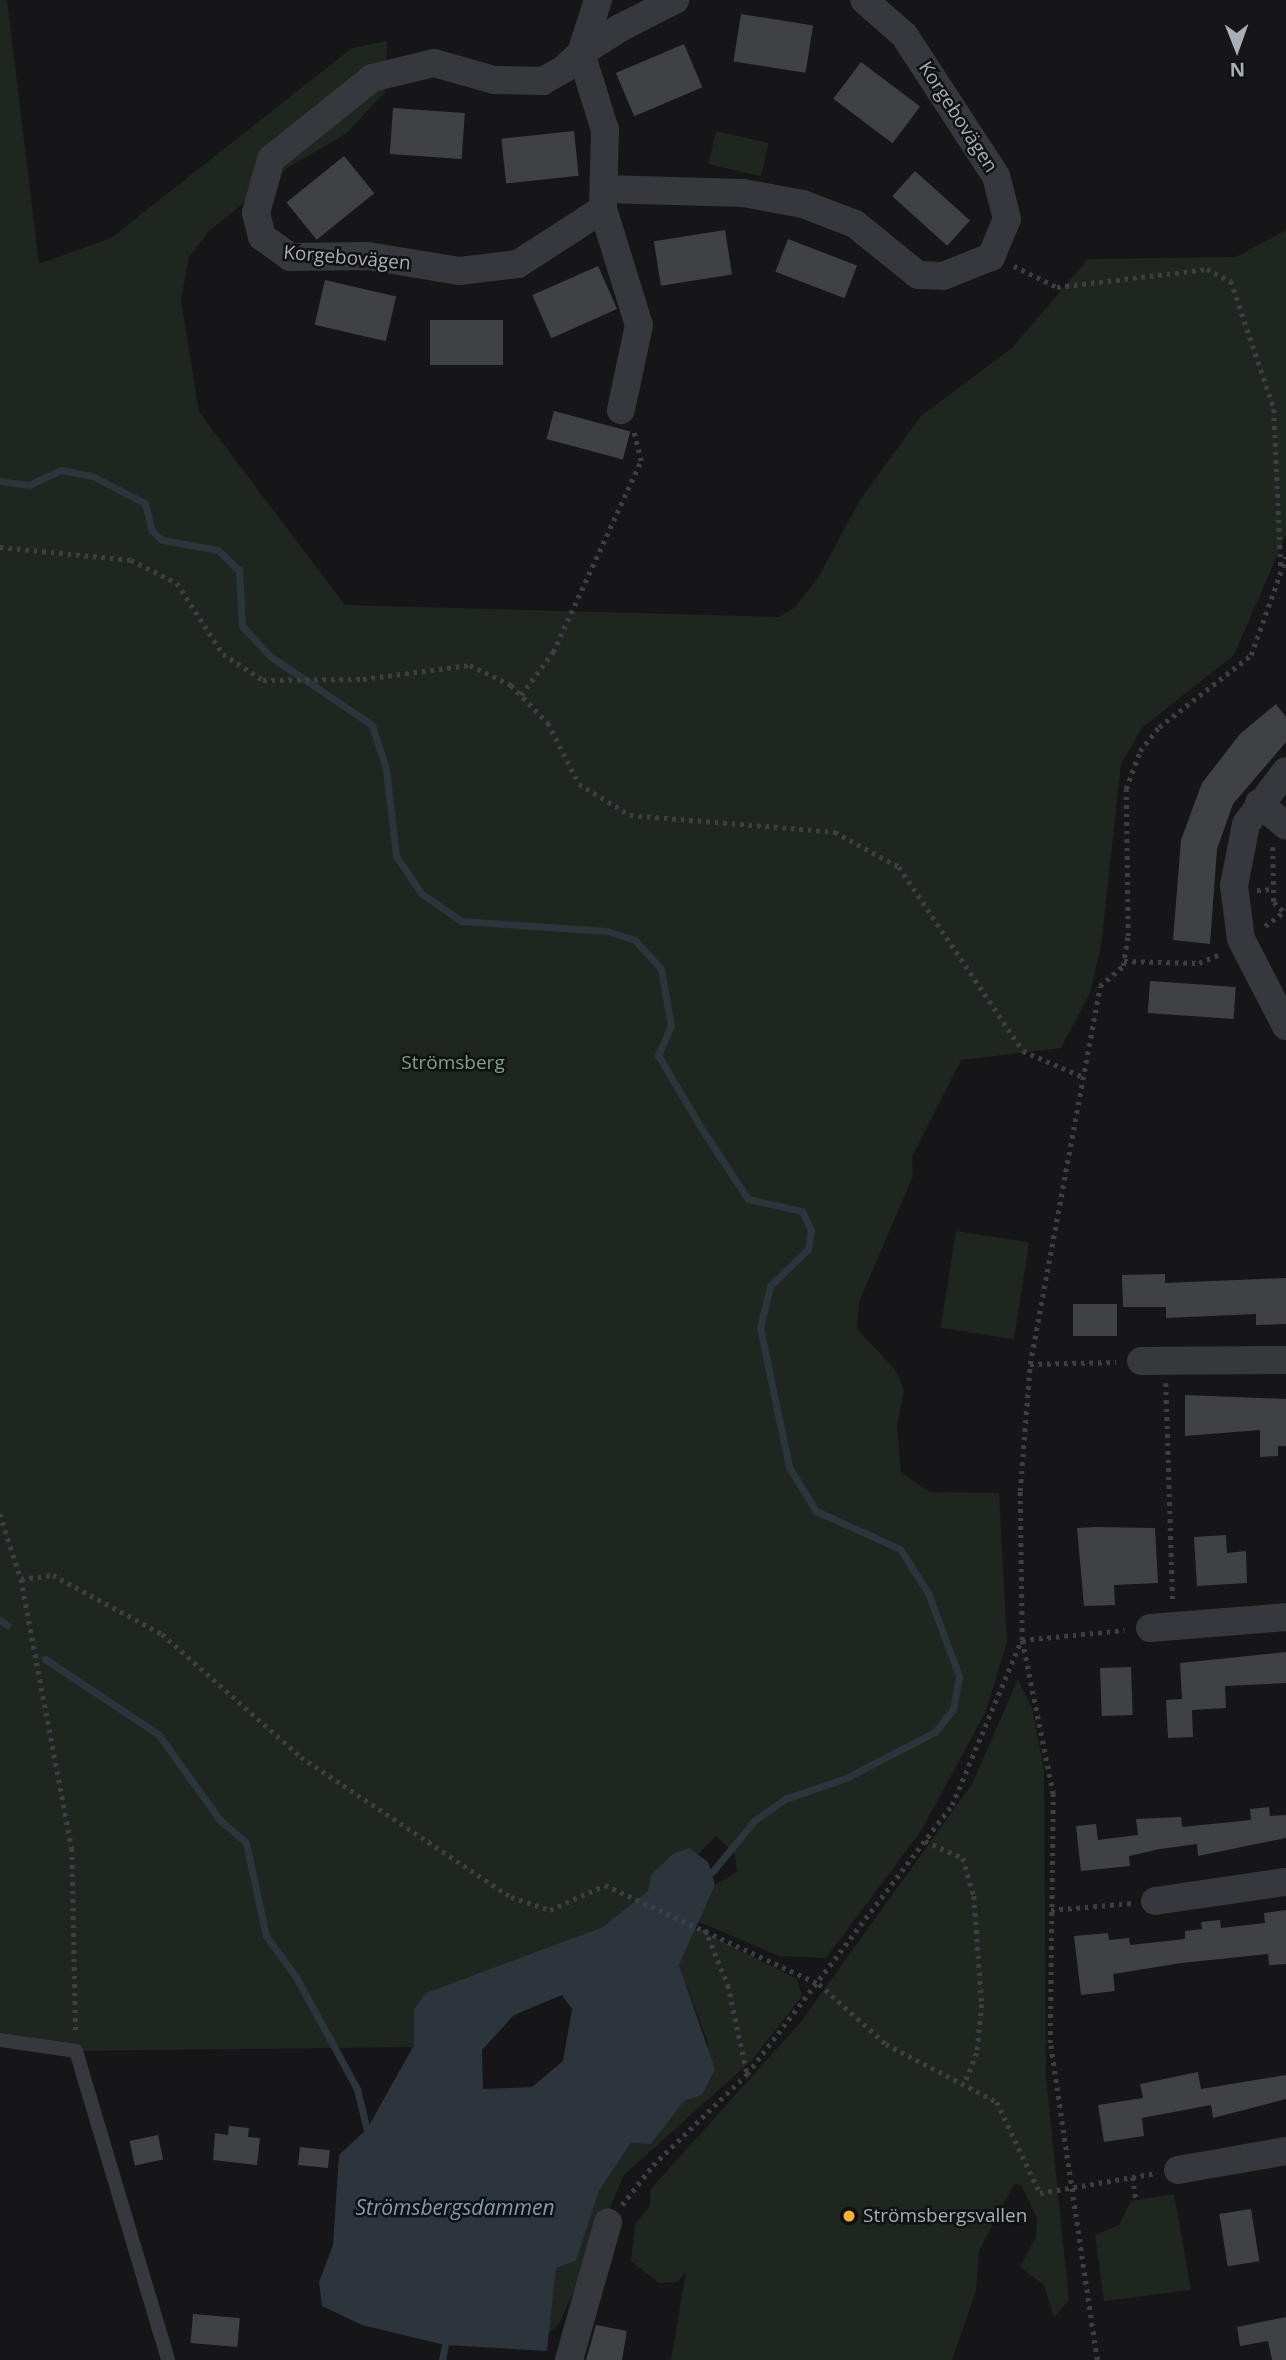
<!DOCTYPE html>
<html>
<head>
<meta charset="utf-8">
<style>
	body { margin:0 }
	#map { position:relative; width:1286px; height:2360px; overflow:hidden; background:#161618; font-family:"Open Sans",sans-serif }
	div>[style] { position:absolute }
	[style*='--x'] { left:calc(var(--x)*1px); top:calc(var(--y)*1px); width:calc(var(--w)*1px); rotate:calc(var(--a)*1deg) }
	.green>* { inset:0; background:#1e261f; transform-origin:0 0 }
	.water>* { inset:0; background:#2c353c }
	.stream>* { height:7px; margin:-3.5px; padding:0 3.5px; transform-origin:3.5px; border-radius:3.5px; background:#2c353c }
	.building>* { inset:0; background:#404145; transform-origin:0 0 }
	.path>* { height:4.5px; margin-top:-2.25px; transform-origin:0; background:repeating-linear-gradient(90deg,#3d3f44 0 3.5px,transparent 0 8.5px) }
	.lane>* { height:14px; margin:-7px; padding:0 7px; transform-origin:7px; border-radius:7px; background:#37383d }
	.street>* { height:28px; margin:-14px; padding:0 14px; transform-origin:14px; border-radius:14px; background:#37383d }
	.dots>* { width:19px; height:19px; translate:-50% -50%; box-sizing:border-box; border:4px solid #111113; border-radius:50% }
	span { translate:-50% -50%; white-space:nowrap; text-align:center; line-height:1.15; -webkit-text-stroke:5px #111113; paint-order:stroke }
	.street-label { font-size:19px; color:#a8adb8 }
	.park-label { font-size:19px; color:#7fa381 }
	.poi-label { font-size:19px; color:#a8adb8 }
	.left { translate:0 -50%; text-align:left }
	.water-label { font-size:21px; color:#7f9bb3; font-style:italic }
	.north { position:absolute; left:1202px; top:14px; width:70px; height:70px; -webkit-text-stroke:5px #111113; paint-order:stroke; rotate:179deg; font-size:19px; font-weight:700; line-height:28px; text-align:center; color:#a8adb8 }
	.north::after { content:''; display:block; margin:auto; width:24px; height:32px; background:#a8adb8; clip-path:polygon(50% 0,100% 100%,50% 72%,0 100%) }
</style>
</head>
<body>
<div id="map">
	<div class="green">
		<div style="clip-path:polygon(0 0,7px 0,39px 264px,111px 238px,352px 48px,387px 41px,385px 92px,347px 133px,287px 168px,209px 231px,189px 257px,181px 300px,199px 412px,345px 605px,778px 617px,794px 608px,818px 578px,860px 500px,921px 416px,1012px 348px,1088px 259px,1236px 257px,1286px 230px,1286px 535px,1234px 655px,1142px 728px,1121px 764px,1101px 946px,1090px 993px,1061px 1048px,961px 1060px,912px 1157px,913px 1176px,859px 1302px,857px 1329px,894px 1368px,904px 1390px,897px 1426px,901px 1473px,930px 1492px,999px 1493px,1007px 1642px,986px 1711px,921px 1831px,826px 1958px,779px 1956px,697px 1921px,715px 1885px,737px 1872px,735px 1854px,716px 1836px,614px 1939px,412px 2047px,76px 2051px,0 2037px)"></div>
		<div style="left:716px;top:131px;width:54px;height:34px;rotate:13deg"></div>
		<div style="left:956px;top:1231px;width:74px;height:98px;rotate:9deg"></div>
		<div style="clip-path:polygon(1018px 1679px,1032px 1708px,1044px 1770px,1046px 2077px,1069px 2300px,1054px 2317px,1044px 2285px,1020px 2267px,1036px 2237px,1037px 2218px,1021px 2185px,1014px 2184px,979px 2251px,976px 2291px,952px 2360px,671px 2360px,686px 2272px,677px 2282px,659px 2283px,631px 2261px,635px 2224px,650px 2206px,650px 2190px,800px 2023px,972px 1784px)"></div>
		<div style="clip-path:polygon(694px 1927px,797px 1979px,802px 1996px,752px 2060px,624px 2175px,560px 2322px,549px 2333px,556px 2268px,576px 2261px,599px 2191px,631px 2143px,651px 2144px,684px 2101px,702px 2095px,708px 2043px,679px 1965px)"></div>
		<div style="clip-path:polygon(1174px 2194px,1191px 2290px,1104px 2301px,1095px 2235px,1119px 2225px,1131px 2201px)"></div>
	</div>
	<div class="water">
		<div style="clip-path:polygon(evenodd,689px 1848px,708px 1862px,715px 1885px,679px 1965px,715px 2069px,702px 2095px,684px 2101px,651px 2144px,631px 2143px,599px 2191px,576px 2261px,556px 2268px,547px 2351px,445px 2345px,362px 2325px,322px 2306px,319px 2282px,333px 2245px,339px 2155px,367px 2129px,414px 2045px,414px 2009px,426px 1993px,603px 1927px,648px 1891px,651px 1875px,674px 1853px,689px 1848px,562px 1995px,572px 2009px,563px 2061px,532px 2087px,483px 2089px,482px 2050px,514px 2015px,562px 1995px)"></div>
	</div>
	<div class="stream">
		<div style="--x:0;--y:481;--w:29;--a:8"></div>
		<div style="--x:29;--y:485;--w:35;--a:-25"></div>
		<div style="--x:61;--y:470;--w:32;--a:11"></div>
		<div style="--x:92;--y:476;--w:59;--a:27"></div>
		<div style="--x:145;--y:503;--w:29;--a:76"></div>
		<div style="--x:152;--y:531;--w:13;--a:42"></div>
		<div style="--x:162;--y:540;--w:57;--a:10.1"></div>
		<div style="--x:218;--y:550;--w:29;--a:44"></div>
		<div style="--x:239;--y:570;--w:56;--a:86.9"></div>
		<div style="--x:242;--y:626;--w:41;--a:47"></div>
		<div style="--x:270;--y:656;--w:123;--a:34.1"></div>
		<div style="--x:372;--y:725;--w:46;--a:72.3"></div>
		<div style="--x:386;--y:769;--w:88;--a:83.4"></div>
		<div style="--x:396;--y:856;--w:45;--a:56"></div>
		<div style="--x:421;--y:893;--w:49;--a:35"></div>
		<div style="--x:461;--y:921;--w:146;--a:3.9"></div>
		<div style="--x:607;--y:931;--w:29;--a:18"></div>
		<div style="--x:635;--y:940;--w:39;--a:48"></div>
		<div style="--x:661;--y:969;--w:58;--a:80"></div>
		<div style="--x:671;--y:1026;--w:32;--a:114"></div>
		<div style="--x:658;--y:1055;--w:88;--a:59.4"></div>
		<div style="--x:703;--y:1131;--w:82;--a:56.5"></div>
		<div style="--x:748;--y:1199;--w:55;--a:12.5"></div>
		<div style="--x:802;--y:1211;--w:21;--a:65"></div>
		<div style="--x:811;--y:1230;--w:19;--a:99"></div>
		<div style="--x:808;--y:1249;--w:53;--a:135.8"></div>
		<div style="--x:770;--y:1286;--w:43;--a:103.4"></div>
		<div style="--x:760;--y:1328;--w:142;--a:78.2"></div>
		<div style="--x:789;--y:1467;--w:52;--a:58.5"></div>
		<div style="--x:816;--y:1511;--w:92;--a:24.3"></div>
		<div style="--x:900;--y:1549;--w:52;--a:57.5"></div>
		<div style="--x:928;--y:1593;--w:89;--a:69.5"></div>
		<div style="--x:959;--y:1676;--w:34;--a:100"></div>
		<div style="--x:953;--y:1709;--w:29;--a:128"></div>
		<div style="--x:935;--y:1732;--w:100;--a:152.7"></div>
		<div style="--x:846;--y:1778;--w:65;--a:161"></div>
		<div style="--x:785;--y:1799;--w:38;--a:145"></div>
		<div style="--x:754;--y:1821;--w:66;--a:129.5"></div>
		<div style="--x:0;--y:1620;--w:9;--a:36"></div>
		<div style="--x:45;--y:1659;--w:136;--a:33.6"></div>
		<div style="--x:158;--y:1734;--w:106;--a:54.2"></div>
		<div style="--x:220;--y:1820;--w:35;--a:41"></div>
		<div style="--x:246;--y:1843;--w:95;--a:77.9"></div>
		<div style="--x:266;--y:1936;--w:51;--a:53.8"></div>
		<div style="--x:296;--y:1977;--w:128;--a:61.4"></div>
		<div style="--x:357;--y:2089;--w:42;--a:76.3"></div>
		<div style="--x:442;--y:2360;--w:15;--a:-79"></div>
	</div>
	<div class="building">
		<div style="left:741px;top:14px;width:73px;height:48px;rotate:9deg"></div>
		<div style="left:684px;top:44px;width:47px;height:74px;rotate:67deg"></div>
		<div style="left:861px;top:62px;width:74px;height:46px;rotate:37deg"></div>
		<div style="left:393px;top:108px;width:72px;height:46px;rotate:4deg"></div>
		<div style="left:574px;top:131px;width:45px;height:73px;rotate:84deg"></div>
		<div style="left:344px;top:156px;width:48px;height:74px;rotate:51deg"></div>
		<div style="left:915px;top:171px;width:74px;height:34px;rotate:42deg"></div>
		<div style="left:725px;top:230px;width:45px;height:72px;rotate:81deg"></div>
		<div style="left:788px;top:239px;width:74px;height:35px;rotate:21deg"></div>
		<div style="left:598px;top:266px;width:47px;height:72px;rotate:66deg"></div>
		<div style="left:325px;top:280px;width:73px;height:46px;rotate:13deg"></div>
		<div style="left:503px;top:320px;width:45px;height:73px;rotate:90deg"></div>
		<div style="left:554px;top:411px;width:79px;height:29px;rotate:15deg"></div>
		<div style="clip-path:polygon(1276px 704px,1286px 717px,1286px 742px,1233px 804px,1217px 849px,1210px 944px,1173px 940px,1181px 840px,1202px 783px,1240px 734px)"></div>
		<div style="left:1150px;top:981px;width:86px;height:32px;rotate:4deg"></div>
		<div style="clip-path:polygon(1165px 1274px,1165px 1283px,1286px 1278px,1286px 1324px,1256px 1325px,1256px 1314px,1166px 1318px,1166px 1307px,1123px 1307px,1122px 1275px)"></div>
		<div style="left:1073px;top:1304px;width:44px;height:32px"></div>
		<div style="clip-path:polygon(1185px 1395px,1286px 1399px,1286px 1446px,1278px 1446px,1278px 1456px,1260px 1457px,1260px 1430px,1185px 1436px)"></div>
		<div style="clip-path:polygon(1095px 1527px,1155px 1528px,1158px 1583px,1114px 1585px,1115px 1605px,1084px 1606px,1077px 1528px)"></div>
		<div style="clip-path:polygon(1226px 1535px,1227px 1553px,1246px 1551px,1247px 1583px,1197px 1586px,1194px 1537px)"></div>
		<div style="clip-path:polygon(1286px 1652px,1286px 1683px,1225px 1686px,1226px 1708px,1192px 1710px,1193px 1737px,1168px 1738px,1166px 1700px,1182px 1699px,1180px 1663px)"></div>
		<div style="left:1131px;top:1667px;width:48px;height:31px;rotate:88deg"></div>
		<div style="clip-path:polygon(1269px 1807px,1270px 1816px,1286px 1815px,1286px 1838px,1198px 1856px,1197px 1844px,1160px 1849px,1129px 1856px,1130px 1866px,1081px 1871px,1076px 1826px,1096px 1824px,1098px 1840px,1138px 1835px,1136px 1819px,1181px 1817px,1182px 1827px,1251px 1820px,1250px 1809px)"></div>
		<div style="clip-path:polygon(1286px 1910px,1286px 1964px,1269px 1965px,1268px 1954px,1181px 1963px,1113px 1974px,1115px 1991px,1081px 1995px,1074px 1936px,1108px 1933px,1109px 1940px,1129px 1938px,1130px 1945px,1185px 1939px,1185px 1931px,1202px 1929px,1201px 1922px,1220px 1920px,1221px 1928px,1265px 1923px,1264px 1913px)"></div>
		<div style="clip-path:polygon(1198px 2072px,1201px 2089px,1286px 2075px,1286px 2099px,1213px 2118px,1211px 2105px,1142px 2118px,1144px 2136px,1104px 2142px,1098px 2105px,1143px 2098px,1140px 2084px)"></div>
		<div style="clip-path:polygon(229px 2126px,249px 2128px,248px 2137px,260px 2138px,257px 2165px,213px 2160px,215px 2133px,228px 2135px)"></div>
		<div style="left:158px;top:2135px;width:25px;height:29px;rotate:78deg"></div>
		<div style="left:300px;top:2147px;width:30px;height:18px;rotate:6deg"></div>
		<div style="left:1251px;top:2209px;width:53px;height:32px;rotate:81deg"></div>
		<div style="left:193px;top:2314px;width:47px;height:29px;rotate:5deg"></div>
		<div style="clip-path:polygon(1286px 2317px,1286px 2360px,1272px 2360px,1268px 2341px,1240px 2346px,1237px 2327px)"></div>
		<div style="clip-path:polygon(596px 2325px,627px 2331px,622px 2360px,586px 2360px)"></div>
	</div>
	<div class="path">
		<div style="--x:1014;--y:266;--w:48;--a:26"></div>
		<div style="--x:1057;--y:287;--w:151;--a:-6.8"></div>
		<div style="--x:1207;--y:269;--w:27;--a:27"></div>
		<div style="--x:1231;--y:281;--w:135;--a:71.4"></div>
		<div style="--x:1274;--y:409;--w:158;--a:87.5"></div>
		<div style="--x:0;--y:547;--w:132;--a:5.7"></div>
		<div style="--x:131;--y:560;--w:51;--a:26.6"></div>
		<div style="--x:177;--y:583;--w:85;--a:57.1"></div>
		<div style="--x:223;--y:654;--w:48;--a:33"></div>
		<div style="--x:263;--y:680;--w:100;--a:-0.6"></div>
		<div style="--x:363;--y:679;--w:108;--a:-7.5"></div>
		<div style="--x:470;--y:665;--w:46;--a:26"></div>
		<div style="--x:511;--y:685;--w:53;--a:45.8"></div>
		<div style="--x:548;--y:723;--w:68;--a:63.1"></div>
		<div style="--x:579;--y:784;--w:60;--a:31.3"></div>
		<div style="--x:630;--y:815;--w:206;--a:4.7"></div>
		<div style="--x:835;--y:832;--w:73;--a:28.7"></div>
		<div style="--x:899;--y:867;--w:222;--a:56"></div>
		<div style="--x:1023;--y:1051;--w:63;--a:23.3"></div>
		<div style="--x:521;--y:695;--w:54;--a:-53.3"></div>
		<div style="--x:553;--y:652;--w:210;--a:-65.3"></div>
		<div style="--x:641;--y:461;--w:33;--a:-104"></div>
		<div style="--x:1273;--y:847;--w:55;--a:89"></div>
		<div style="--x:1274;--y:902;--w:14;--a:45"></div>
		<div style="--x:1257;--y:890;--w:17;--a:-3"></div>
		<div style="--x:1265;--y:926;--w:26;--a:-37"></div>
		<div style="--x:1124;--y:961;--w:75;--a:1.5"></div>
		<div style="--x:1199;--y:963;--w:25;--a:-23"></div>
		<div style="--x:1030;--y:1364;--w:86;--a:-1.3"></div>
		<div style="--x:1166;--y:1383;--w:219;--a:88.2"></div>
		<div style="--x:0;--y:1514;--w:68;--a:72.1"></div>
		<div style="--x:21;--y:1579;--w:274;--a:79.3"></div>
		<div style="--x:72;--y:1848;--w:185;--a:88.8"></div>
		<div style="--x:21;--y:1579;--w:32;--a:-7"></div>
		<div style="--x:53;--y:1575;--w:124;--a:28.4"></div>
		<div style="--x:162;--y:1634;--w:186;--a:41.5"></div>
		<div style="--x:301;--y:1757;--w:252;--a:33.7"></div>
		<div style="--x:511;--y:1897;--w:41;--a:18.4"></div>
		<div style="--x:550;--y:1910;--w:60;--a:-24.4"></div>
		<div style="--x:605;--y:1885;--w:236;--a:24.8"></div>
		<div style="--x:819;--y:1984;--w:90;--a:41.8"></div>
		<div style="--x:886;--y:2044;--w:125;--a:27.6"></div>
		<div style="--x:997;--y:2102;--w:101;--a:64.7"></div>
		<div style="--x:1040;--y:2193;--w:118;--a:-9.8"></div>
		<div style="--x:1022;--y:1640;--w:103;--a:-5.5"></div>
		<div style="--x:925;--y:1841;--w:42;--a:24.1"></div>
		<div style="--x:963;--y:1858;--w:40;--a:74"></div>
		<div style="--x:974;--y:1896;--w:108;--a:85.8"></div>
		<div style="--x:982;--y:2004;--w:49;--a:95.8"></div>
		<div style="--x:977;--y:2053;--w:31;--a:112"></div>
		<div style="--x:1051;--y:1910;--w:82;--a:-4.9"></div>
		<div style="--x:705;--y:1929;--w:61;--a:67.7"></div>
		<div style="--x:728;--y:1985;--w:90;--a:77.8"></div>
		<div style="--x:1133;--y:2177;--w:23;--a:83"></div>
		<div style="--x:622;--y:2205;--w:51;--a:-52.2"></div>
		<div style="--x:653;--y:2165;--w:131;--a:-44.1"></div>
		<div style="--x:747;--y:2074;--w:338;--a:-52.7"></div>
		<div style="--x:952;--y:1805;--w:178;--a:-67.2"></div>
		<div style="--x:1097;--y:2360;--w:320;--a:-98.4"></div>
		<div style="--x:1050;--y:2043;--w:249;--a:-89.3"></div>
		<div style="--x:1053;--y:1794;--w:157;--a:-101.4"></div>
		<div style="--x:1022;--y:1640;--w:149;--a:-90.8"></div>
		<div style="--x:1020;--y:1491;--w:127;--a:-85.5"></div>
		<div style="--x:1030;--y:1364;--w:384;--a:-79.5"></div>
		<div style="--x:1100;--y:986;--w:30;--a:-41"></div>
		<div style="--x:1123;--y:966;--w:30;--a:-81"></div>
		<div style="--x:1128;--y:936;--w:147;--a:-90.8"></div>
		<div style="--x:1126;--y:789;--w:40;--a:-69.8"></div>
		<div style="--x:1140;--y:751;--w:31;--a:-52"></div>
		<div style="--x:1159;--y:727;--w:117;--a:-38"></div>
		<div style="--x:1251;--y:655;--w:104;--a:-70.3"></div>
	</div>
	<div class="lane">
		<div style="--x:0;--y:2040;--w:77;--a:8.2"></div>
		<div style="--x:76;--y:2051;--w:322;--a:73.4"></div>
	</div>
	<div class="street">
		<div style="--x:598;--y:0;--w:56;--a:107.8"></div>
		<div style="--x:581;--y:53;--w:81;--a:72.7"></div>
		<div style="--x:605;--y:130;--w:79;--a:91.5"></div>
		<div style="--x:603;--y:209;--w:101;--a:147.1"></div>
		<div style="--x:518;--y:264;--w:59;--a:173.2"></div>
		<div style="--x:459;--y:271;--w:92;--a:-170.6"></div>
		<div style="--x:368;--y:256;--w:78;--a:179.3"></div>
		<div style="--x:290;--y:257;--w:34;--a:-144"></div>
		<div style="--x:262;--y:237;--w:25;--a:-104"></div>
		<div style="--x:256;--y:213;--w:56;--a:-74.5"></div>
		<div style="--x:271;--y:159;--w:129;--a:-38.7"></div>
		<div style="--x:372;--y:78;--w:64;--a:-13.6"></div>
		<div style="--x:434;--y:63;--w:62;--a:15.8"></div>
		<div style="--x:494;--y:80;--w:49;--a:1.2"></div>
		<div style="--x:543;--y:81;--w:24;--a:-30"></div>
		<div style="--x:564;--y:69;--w:23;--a:-43"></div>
		<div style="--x:581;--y:53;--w:46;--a:-32.7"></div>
		<div style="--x:620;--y:28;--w:62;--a:-27"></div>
		<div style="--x:604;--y:189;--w:139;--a:1.6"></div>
		<div style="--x:743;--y:193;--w:61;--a:10.4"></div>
		<div style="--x:803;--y:204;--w:56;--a:21"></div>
		<div style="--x:855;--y:224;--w:81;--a:39"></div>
		<div style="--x:918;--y:275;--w:25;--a:2"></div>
		<div style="--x:943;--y:276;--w:52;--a:-21.6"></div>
		<div style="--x:991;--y:257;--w:41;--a:-67.2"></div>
		<div style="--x:1007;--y:219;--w:44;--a:-104.3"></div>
		<div style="--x:996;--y:176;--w:168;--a:-123.1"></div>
		<div style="--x:904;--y:35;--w:53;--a:-138.8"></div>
		<div style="--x:603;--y:209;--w:121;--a:72.8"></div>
		<div style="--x:639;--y:325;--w:87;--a:102"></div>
		<div style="--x:1286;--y:771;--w:66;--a:127"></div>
		<div style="--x:1246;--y:824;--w:63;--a:101"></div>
		<div style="--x:1234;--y:886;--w:53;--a:82.5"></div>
		<div style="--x:1241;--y:939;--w:98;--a:62.7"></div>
		<div style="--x:1259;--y:803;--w:35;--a:40"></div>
		<div style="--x:1141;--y:1361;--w:145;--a:-0.4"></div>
		<div style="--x:1150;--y:1628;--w:136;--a:-4.6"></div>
		<div style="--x:1155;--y:1901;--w:132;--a:-8.3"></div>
		<div style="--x:1178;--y:2170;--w:110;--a:-10"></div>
		<div style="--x:569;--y:2360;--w:143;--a:-74.2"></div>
	</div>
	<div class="dots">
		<div style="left:849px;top:2216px;background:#f2b134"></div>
	</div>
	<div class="street-label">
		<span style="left:958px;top:117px;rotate:57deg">Korgebovägen</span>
		<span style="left:347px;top:258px;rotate:5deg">Korgebovägen</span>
	</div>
	<div class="park-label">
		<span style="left:453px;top:1063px">Strömsberg</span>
	</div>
	<div class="poi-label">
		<span class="left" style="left:863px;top:2216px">Strömsbergsvallen</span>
	</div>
	<div class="water-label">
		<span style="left:455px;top:2207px">Strömsbergsdammen</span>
	</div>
	<div class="north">N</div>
</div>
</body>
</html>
